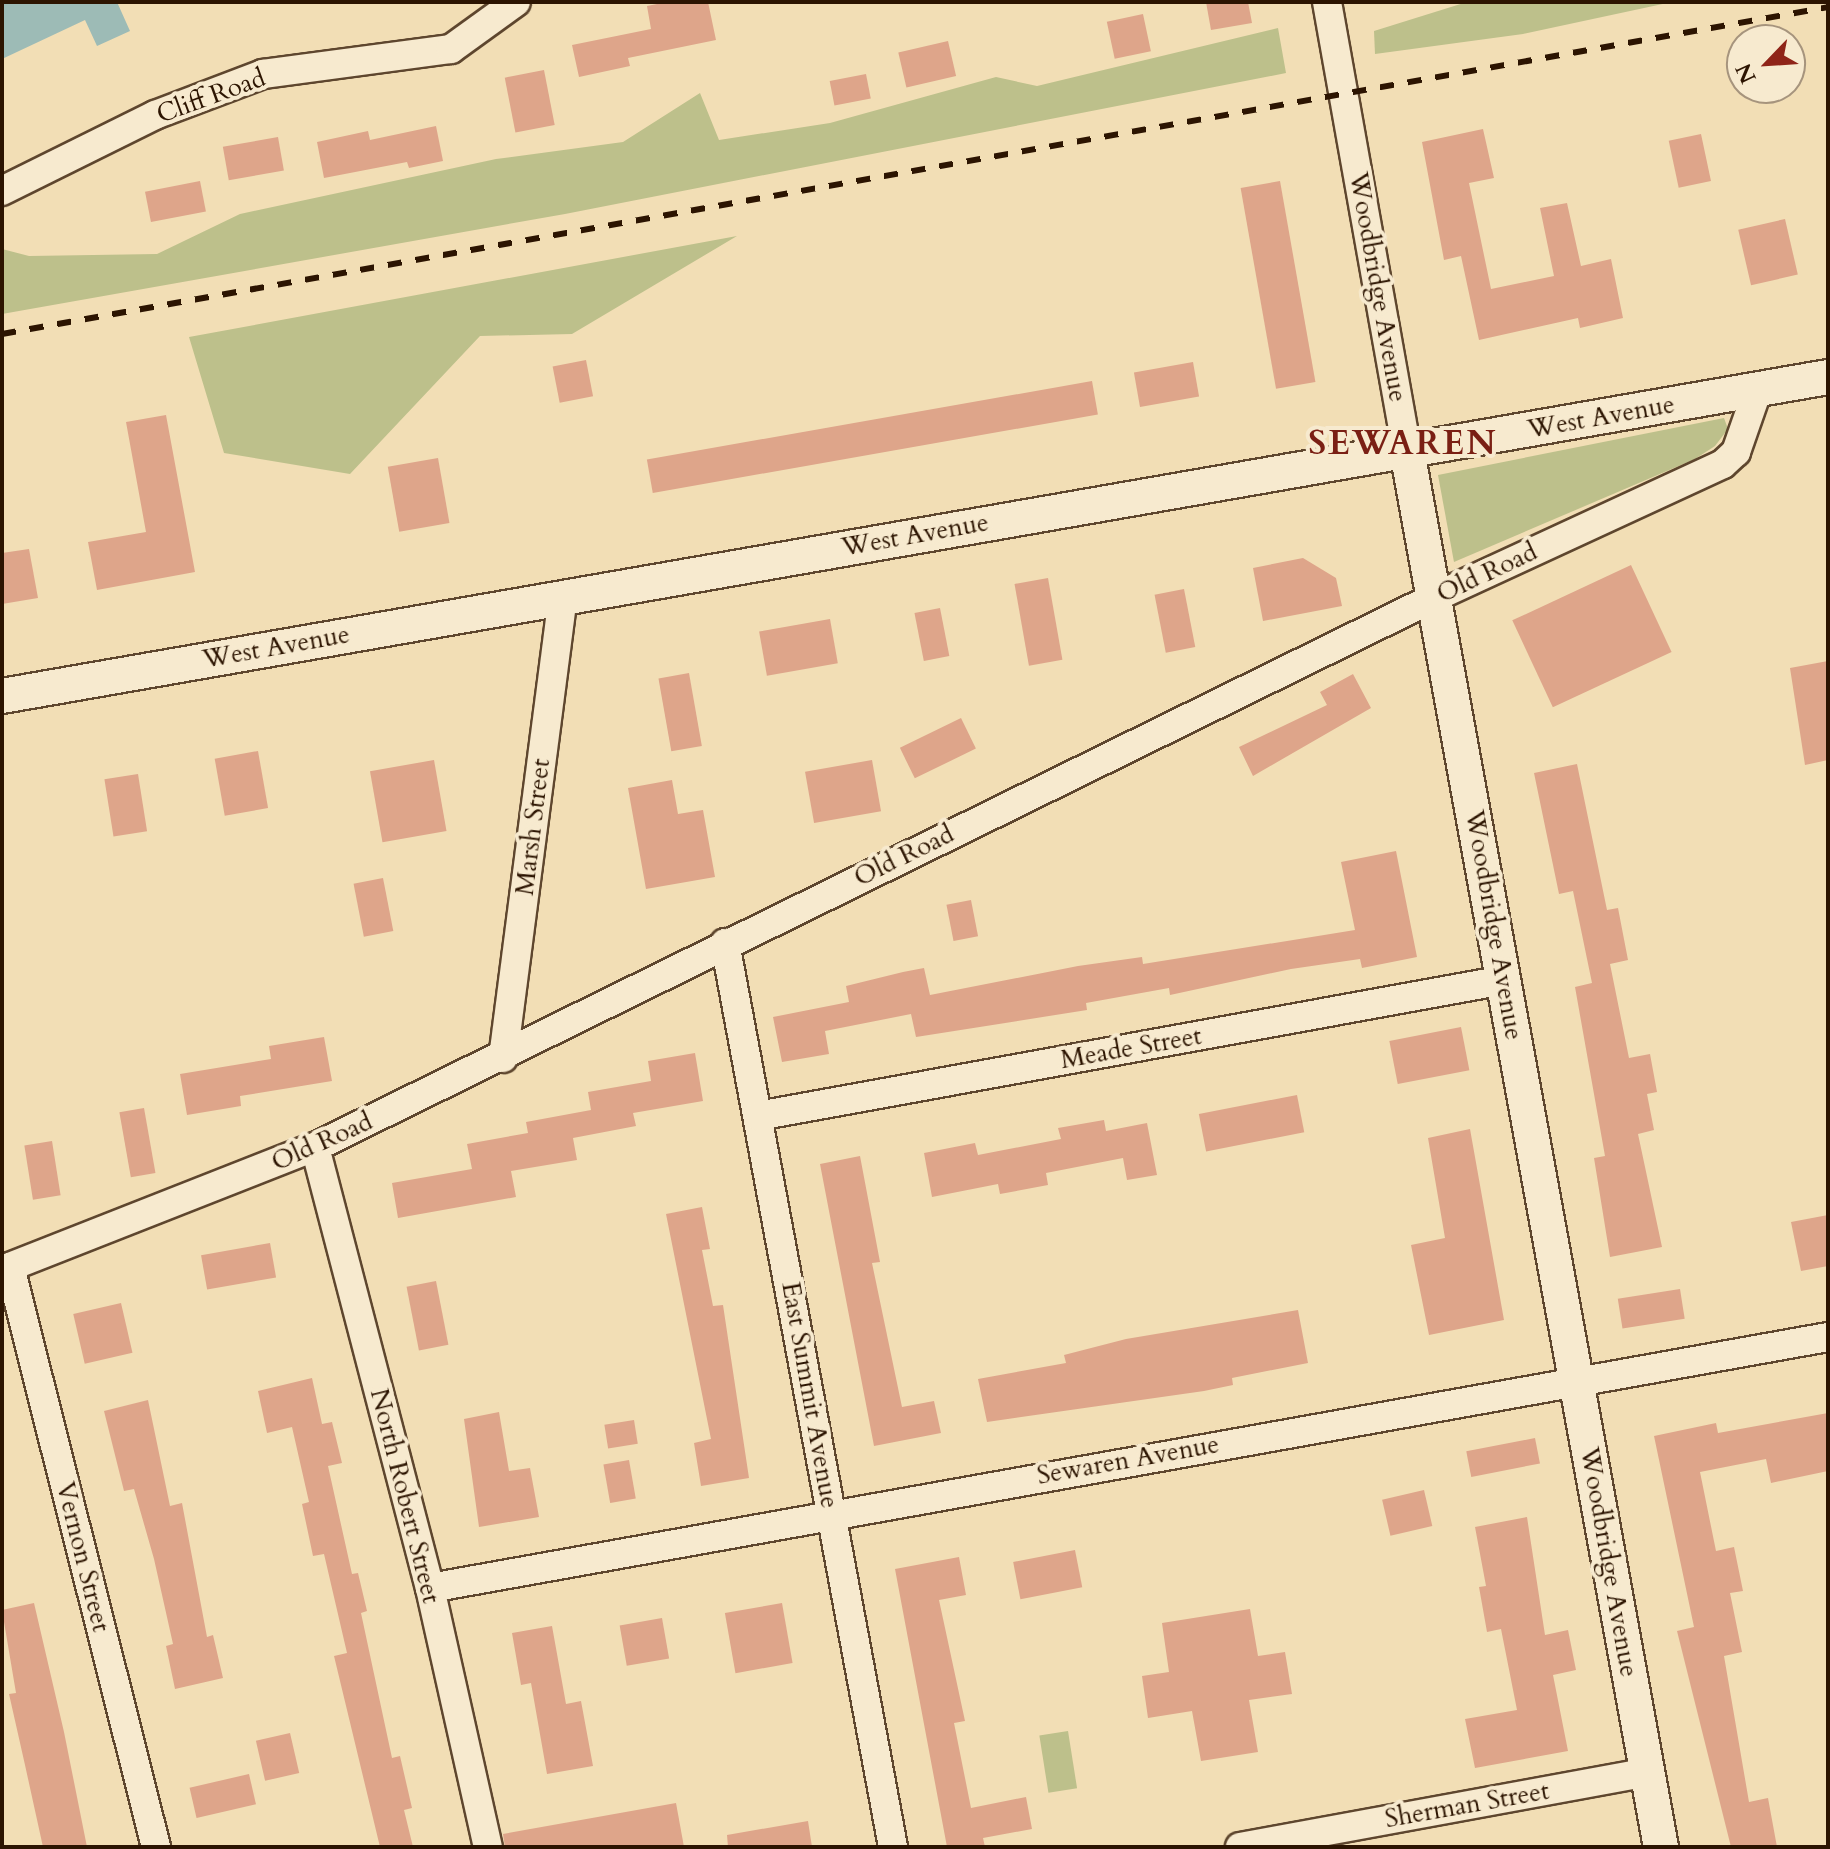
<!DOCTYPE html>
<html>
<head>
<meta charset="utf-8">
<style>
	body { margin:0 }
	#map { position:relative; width:1830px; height:1849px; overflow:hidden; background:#f2deb5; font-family:Cardo,serif }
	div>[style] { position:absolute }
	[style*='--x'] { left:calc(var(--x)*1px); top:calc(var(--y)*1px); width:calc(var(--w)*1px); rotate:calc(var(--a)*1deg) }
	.green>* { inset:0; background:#bdc08b; transform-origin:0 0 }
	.water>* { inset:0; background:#9dbbb6 }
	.building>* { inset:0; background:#dea58a; transform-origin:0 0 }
	.roads { filter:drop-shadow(2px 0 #5e462e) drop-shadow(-2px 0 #5e462e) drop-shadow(0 2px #5e462e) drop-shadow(0 -2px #5e462e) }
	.minor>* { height:28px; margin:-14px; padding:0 14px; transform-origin:14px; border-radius:14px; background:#f7eacf }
	.tertiary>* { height:34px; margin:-17px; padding:0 17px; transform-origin:17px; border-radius:17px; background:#f7eacf }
	.rail>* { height:6px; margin-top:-3px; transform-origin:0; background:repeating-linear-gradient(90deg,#2c1401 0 14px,transparent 0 28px) }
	span { translate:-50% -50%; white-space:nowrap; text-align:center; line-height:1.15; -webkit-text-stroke:8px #f7eacf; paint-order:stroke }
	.street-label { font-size:26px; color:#2c1401 }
	.district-label { font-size:34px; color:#7a1f14; font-weight:700; letter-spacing:2px }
	.frame { position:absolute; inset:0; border:4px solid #2c1401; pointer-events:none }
	.north { position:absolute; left:1726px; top:24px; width:80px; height:80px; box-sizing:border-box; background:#f7eacf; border:2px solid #a6947d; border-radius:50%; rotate:245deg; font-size:22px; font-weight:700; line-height:32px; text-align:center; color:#2c1401 }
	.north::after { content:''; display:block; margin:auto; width:28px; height:36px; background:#8f2418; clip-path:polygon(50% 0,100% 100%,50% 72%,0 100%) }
</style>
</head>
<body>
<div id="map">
	<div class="green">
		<div style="clip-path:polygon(1467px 2px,1672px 2px,1523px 34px,1375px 54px,1374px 31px)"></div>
		<div style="clip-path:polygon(1278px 28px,1286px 73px,565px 214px,2px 314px,2px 249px,29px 256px,157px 254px,240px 214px,496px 159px,623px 142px,700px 93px,719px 140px,830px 123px,996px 77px,1037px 86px)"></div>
		<div style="clip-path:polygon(737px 236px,572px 334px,480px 336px,350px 474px,224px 453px,189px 337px)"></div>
		<div style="clip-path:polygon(1724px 418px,1728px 429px,1715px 446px,1695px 459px,1454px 562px,1438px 475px)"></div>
		<div style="left:1068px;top:1731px;width:58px;height:29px;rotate:81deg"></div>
	</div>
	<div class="water">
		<div style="clip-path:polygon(2px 2px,117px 2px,130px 31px,97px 46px,85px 20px,2px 59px)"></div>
	</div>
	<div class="building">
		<div style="clip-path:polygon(667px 2px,708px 2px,716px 40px,628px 58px,630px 66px,579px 77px,572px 45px,651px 29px,647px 6px)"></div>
		<div style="clip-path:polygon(1206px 2px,1248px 2px,1252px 23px,1211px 30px)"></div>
		<div style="left:1143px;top:14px;width:38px;height:37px;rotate:78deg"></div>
		<div style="left:948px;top:41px;width:36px;height:51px;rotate:77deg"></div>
		<div style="left:544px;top:70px;width:56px;height:40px;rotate:79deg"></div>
		<div style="left:866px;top:74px;width:25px;height:37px;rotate:79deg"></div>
		<div style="clip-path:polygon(436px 126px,443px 161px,409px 168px,407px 162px,324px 178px,317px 142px,368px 131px,370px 140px)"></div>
		<div style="clip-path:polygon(1483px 129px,1494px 178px,1469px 183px,1491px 289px,1554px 276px,1540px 208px,1567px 203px,1581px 266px,1611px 259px,1623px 318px,1580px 328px,1578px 318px,1479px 340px,1461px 256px,1444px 260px,1422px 142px)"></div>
		<div style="left:1701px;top:134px;width:48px;height:33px;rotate:78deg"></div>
		<div style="left:278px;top:137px;width:34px;height:56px;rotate:80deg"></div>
		<div style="left:200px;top:181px;width:31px;height:56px;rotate:79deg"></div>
		<div style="left:1280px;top:181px;width:204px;height:40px;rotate:80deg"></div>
		<div style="left:1785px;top:219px;width:57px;height:48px;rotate:77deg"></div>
		<div style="left:586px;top:360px;width:37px;height:34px;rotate:79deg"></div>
		<div style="left:1193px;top:362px;width:35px;height:60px;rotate:80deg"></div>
		<div style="left:1092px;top:381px;width:34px;height:452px;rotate:80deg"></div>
		<div style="clip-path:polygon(166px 415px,195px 572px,97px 590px,88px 542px,146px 532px,126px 422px)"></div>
		<div style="left:438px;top:458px;width:66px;height:51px;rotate:80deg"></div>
		<div style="clip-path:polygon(29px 549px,38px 598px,2px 604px,2px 553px)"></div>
		<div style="clip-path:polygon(1303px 558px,1336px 578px,1342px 606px,1263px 621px,1253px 568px)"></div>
		<div style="left:1631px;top:565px;width:96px;height:131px;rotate:65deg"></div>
		<div style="left:1048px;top:578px;width:83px;height:34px;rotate:80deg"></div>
		<div style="left:1184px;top:589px;width:59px;height:30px;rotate:79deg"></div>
		<div style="left:940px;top:608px;width:49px;height:26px;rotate:79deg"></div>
		<div style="left:830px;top:619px;width:45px;height:72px;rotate:80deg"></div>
		<div style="clip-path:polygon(1828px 661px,1828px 760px,1805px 765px,1790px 668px)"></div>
		<div style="left:689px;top:673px;width:74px;height:31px;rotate:80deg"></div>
		<div style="clip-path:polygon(1353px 674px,1371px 708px,1253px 776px,1239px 747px,1327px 705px,1320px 692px)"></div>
		<div style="left:961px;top:718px;width:34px;height:68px;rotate:64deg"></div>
		<div style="left:258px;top:751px;width:58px;height:44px;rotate:80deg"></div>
		<div style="left:434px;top:760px;width:72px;height:65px;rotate:80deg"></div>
		<div style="left:872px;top:760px;width:52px;height:68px;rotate:80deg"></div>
		<div style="clip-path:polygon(1577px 764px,1607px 910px,1618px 908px,1628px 960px,1610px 964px,1629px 1058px,1650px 1054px,1657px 1092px,1647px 1094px,1654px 1130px,1638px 1134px,1662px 1247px,1610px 1257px,1594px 1158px,1605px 1156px,1575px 987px,1592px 983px,1573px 891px,1559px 894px,1534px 773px)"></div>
		<div style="left:138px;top:774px;width:58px;height:34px;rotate:81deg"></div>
		<div style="clip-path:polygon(672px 780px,678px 814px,703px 810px,715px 877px,646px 889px,628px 788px)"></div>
		<div style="clip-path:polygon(1396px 851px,1417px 957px,1362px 968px,1360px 959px,1291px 969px,1170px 995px,1169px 988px,1086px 1003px,1087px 1010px,916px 1037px,911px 1014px,825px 1031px,829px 1054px,782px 1062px,773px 1017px,849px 1002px,846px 986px,903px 972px,924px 968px,930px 995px,1078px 966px,1142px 957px,1143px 964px,1355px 930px,1341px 862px)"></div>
		<div style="left:383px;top:878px;width:54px;height:30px;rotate:79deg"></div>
		<div style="left:971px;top:900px;width:37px;height:25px;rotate:79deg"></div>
		<div style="left:1461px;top:1027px;width:44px;height:73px;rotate:79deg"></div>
		<div style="clip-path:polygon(324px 1037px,332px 1081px,240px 1096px,241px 1106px,187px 1115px,180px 1074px,271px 1059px,269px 1046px)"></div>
		<div style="clip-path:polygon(695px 1053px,703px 1101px,633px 1113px,636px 1126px,573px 1138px,577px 1160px,511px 1171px,516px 1197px,398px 1218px,392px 1183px,472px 1169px,467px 1144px,528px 1133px,526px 1122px,591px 1110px,588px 1092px,651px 1081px,648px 1061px)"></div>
		<div style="left:1297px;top:1095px;width:38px;height:100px;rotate:79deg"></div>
		<div style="left:144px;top:1108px;width:66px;height:25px;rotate:80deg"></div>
		<div style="clip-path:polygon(1104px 1120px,1106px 1131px,1147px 1123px,1157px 1175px,1127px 1180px,1123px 1158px,1046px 1173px,1048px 1185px,1000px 1194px,998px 1184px,932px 1197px,924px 1153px,975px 1143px,978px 1155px,1061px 1139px,1058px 1128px)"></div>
		<div style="clip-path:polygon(1470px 1129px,1504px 1320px,1429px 1335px,1411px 1245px,1445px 1238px,1428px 1138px)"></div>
		<div style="left:52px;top:1141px;width:55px;height:28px;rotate:81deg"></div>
		<div style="clip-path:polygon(860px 1156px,880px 1262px,872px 1263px,902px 1407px,934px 1401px,941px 1433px,874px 1446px,820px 1164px)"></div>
		<div style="clip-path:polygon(702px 1207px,710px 1249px,702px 1250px,713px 1306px,723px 1305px,749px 1478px,701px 1486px,694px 1443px,711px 1439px,666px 1214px)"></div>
		<div style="clip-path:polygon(1828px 1215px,1828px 1266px,1801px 1271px,1791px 1222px)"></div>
		<div style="left:270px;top:1243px;width:35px;height:70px;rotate:80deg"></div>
		<div style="left:436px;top:1281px;width:65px;height:30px;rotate:79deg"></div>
		<div style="left:1680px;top:1289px;width:30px;height:63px;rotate:81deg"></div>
		<div style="left:121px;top:1303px;width:51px;height:49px;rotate:77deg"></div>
		<div style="clip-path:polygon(1298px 1310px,1308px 1363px,1232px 1378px,1233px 1385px,1204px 1391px,987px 1422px,978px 1379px,1066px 1363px,1064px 1355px,1126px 1339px)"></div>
		<div style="clip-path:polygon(312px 1378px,322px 1424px,332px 1422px,342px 1463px,328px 1466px,352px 1574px,358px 1573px,367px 1611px,361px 1613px,392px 1758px,400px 1756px,412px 1808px,404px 1810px,413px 1847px,380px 1847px,334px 1656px,347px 1653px,324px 1554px,313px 1556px,302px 1504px,309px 1502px,292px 1427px,267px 1433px,258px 1391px)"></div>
		<div style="clip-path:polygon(148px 1400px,170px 1506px,182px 1503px,207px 1637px,213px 1635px,223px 1678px,175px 1689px,166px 1646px,173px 1644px,154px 1559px,134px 1489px,124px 1491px,104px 1411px)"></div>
		<div style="clip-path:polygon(499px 1412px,509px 1471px,530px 1468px,539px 1517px,479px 1527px,464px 1419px)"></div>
		<div style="clip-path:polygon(1828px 1413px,1828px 1471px,1771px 1483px,1766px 1459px,1700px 1472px,1716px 1551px,1734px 1547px,1743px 1591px,1730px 1593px,1742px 1652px,1724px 1656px,1749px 1802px,1768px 1798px,1777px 1847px,1731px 1847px,1677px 1631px,1694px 1627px,1654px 1436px,1716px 1423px,1718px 1433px)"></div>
		<div style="left:634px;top:1420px;width:24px;height:30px;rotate:81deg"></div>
		<div style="left:1535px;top:1438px;width:26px;height:70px;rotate:79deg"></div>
		<div style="left:629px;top:1460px;width:39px;height:26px;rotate:80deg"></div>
		<div style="left:1424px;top:1490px;width:37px;height:43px;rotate:77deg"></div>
		<div style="clip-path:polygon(1527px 1517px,1545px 1635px,1568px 1630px,1576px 1670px,1553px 1675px,1568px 1751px,1475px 1768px,1465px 1719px,1517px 1710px,1501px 1629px,1487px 1632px,1479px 1587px,1486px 1586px,1475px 1527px)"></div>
		<div style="left:1075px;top:1550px;width:38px;height:63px;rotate:79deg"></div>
		<div style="clip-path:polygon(959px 1557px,966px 1595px,939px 1600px,965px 1721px,954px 1723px,971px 1808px,1026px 1797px,1032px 1829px,983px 1838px,985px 1847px,947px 1847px,895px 1569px)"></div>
		<div style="clip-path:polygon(34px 1603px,64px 1732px,87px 1847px,43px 1847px,25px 1765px,9px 1694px,16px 1693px,2px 1610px)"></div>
		<div style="left:782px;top:1603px;width:61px;height:58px;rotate:80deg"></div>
		<div style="clip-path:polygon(1250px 1609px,1258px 1656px,1285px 1652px,1292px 1694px,1249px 1700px,1258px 1752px,1201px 1761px,1192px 1711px,1148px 1718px,1142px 1676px,1169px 1672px,1162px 1623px)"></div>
		<div style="left:662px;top:1618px;width:41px;height:43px;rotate:80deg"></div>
		<div style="clip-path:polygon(552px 1626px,566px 1704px,581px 1701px,593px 1766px,547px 1774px,531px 1683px,521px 1685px,512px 1633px)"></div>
		<div style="left:290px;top:1733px;width:41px;height:35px;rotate:77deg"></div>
		<div style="left:249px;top:1774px;width:31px;height:61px;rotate:77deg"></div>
		<div style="clip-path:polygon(676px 1803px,684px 1847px,505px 1847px,503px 1834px)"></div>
		<div style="clip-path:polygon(808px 1821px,812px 1847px,728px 1847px,727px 1835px)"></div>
	</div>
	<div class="roads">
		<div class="minor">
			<div style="--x:1327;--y:2;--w:456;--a:79.9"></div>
			<div style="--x:2;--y:191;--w:171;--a:-26.4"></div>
			<div style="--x:155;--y:115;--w:116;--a:-20.8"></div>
			<div style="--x:263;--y:74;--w:190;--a:-7.6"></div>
			<div style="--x:451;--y:49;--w:80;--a:-35.9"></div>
			<div style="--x:725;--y:943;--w:919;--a:79.47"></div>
			<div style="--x:503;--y:1058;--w:466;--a:-82.6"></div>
			<div style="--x:758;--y:1116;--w:758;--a:-10.33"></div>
			<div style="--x:315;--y:1147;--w:456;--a:75.4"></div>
			<div style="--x:430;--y:1588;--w:265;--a:77.4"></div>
			<div style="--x:10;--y:1267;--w:598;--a:75.87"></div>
			<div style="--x:2;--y:1270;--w:336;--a:-21.5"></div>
			<div style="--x:315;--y:1147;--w:1246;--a:-26.15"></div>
			<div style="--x:1433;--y:598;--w:319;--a:-24.8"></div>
			<div style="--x:1723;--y:464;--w:18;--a:-43"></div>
			<div style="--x:1736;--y:452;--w:67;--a:-70.8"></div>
			<div style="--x:430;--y:1588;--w:1420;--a:-10.18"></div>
			<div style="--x:1240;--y:1847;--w:414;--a:-10.4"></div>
		</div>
		<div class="tertiary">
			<div style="--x:1407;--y:451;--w:1419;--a:79.69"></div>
			<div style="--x:2;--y:696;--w:1854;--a:-9.91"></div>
		</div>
	</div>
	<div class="rail">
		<div style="--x:2;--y:334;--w:1855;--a:-10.15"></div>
	</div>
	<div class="street-label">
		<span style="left:211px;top:96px;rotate:-20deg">Cliff Road</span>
		<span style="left:1378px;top:287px;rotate:80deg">Woodbridge Avenue</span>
		<span style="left:1601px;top:417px;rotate:-10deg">West Avenue</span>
		<span style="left:915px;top:535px;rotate:-10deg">West Avenue</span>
		<span style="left:1487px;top:573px;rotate:-25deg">Old Road</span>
		<span style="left:276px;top:647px;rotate:-10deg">West Avenue</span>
		<span style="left:533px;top:827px;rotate:-83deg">Marsh Street</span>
		<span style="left:904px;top:856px;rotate:-26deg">Old Road</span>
		<span style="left:1494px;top:925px;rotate:80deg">Woodbridge Avenue</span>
		<span style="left:1131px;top:1048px;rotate:-10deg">Meade Street</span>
		<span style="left:322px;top:1142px;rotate:-24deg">Old Road</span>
		<span style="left:810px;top:1395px;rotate:80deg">East Summit Avenue</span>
		<span style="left:1128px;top:1460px;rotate:-10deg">Sewaren Avenue</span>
		<span style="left:405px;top:1496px;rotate:76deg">North Robert Street</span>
		<span style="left:83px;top:1557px;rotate:76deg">Vernon Street</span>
		<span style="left:1609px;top:1562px;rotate:80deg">Woodbridge Avenue</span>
		<span style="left:1467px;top:1805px;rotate:-10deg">Sherman Street</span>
	</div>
	<div class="district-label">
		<span style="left:1403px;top:444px">SEWAREN</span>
	</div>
	<div class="frame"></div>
	<div class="north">N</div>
</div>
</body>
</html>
